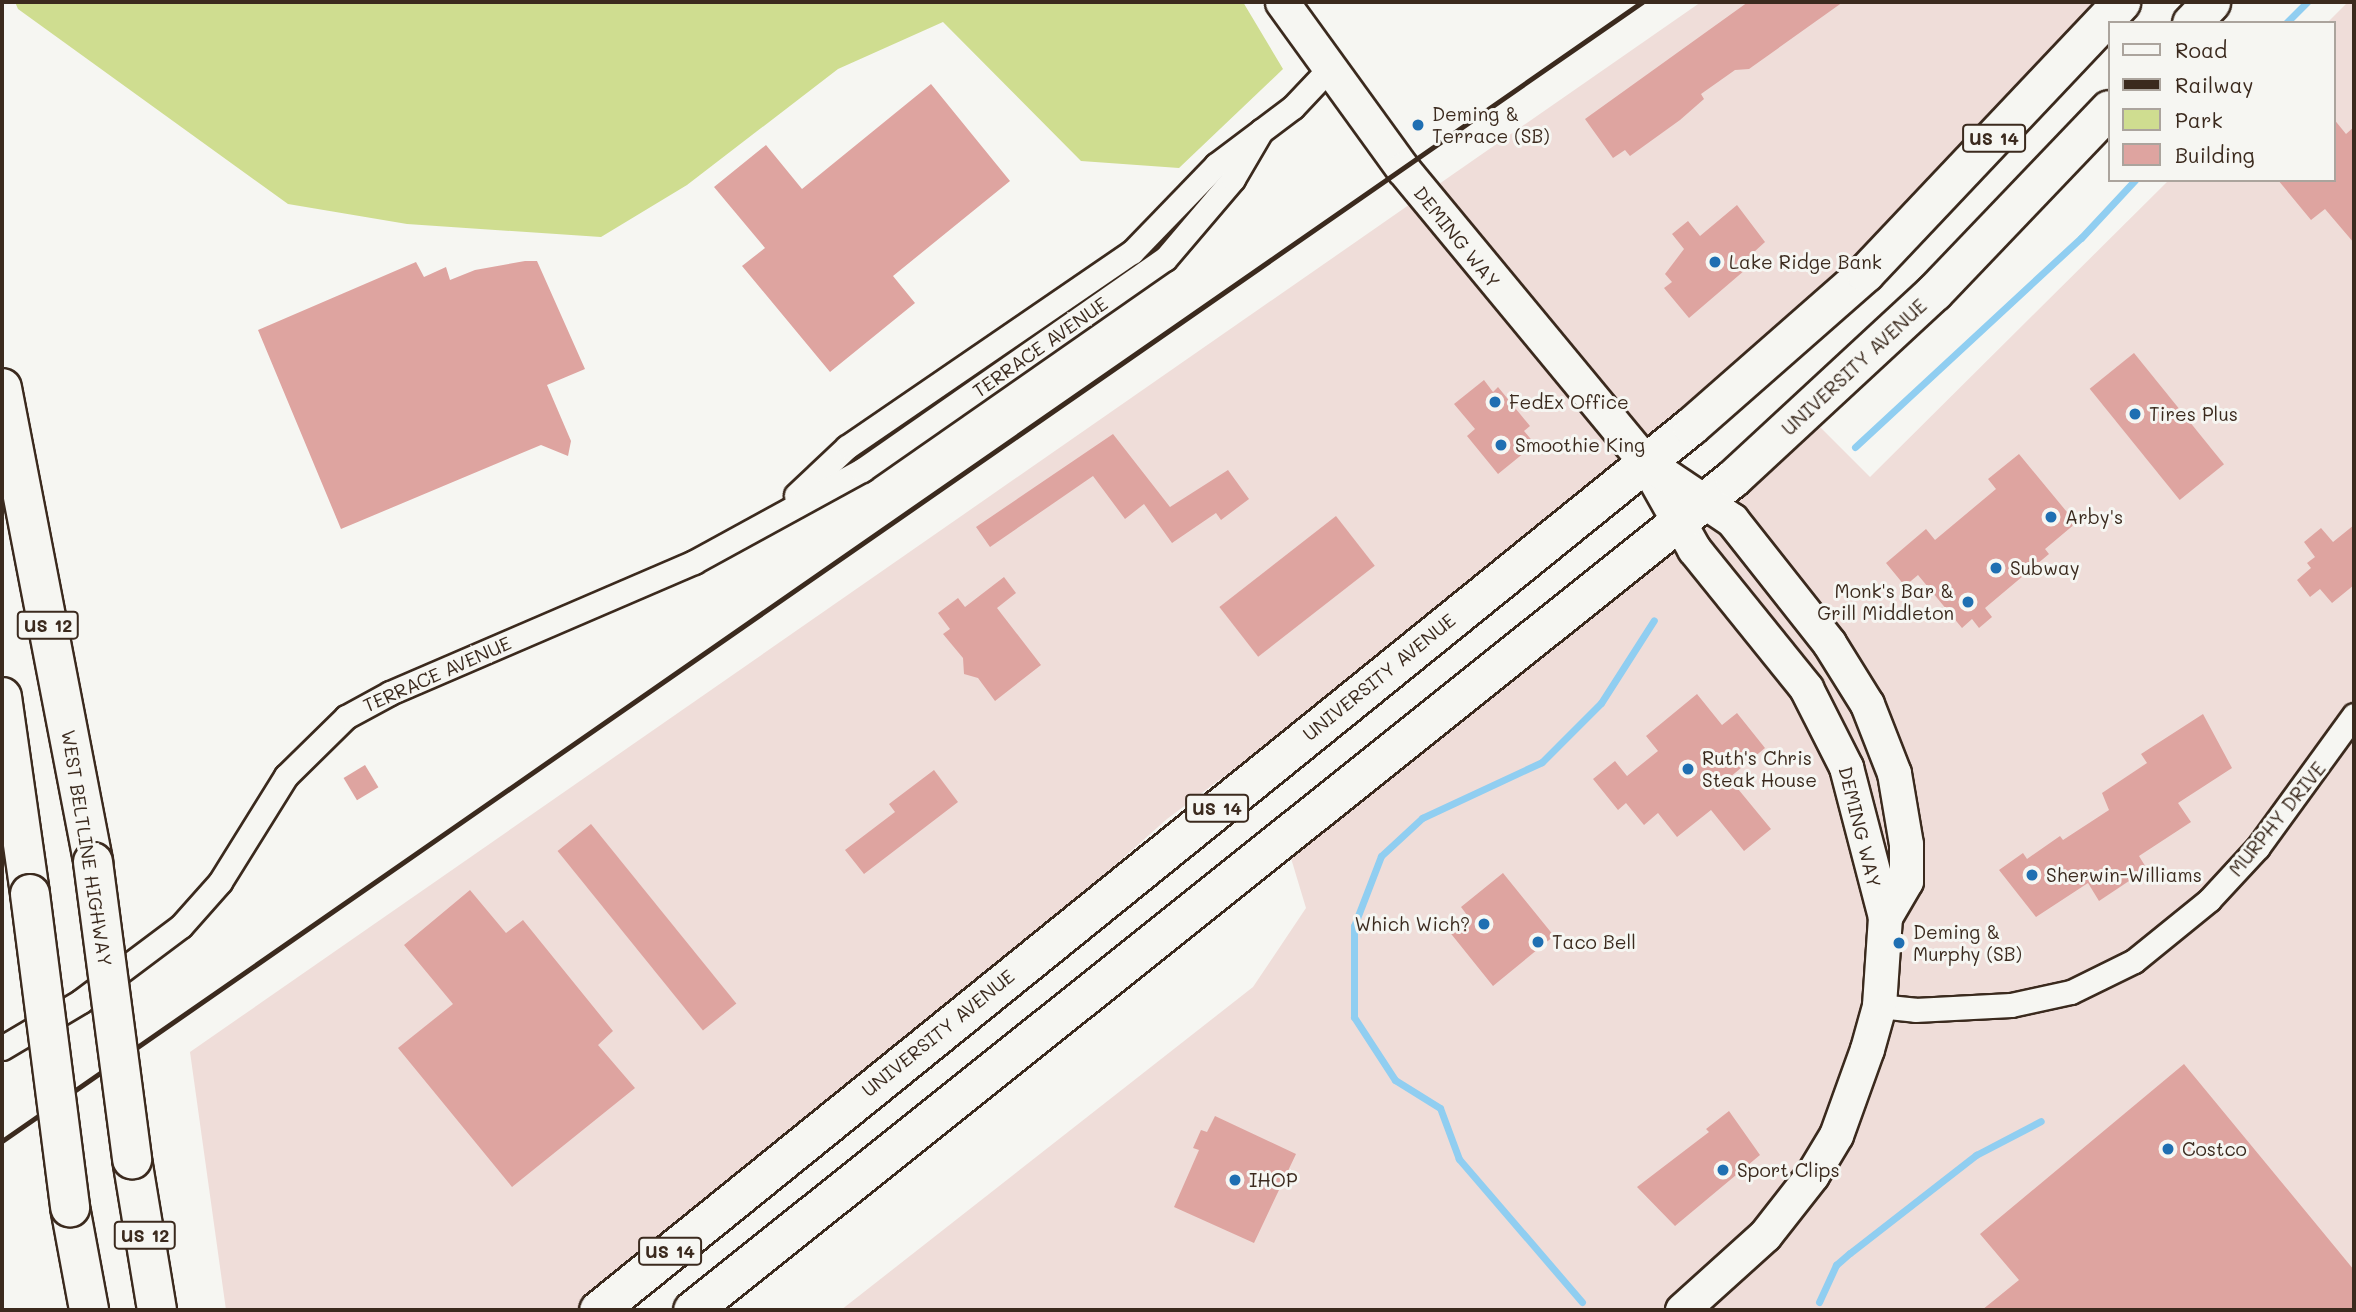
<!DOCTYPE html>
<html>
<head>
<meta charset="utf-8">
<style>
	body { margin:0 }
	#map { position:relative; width:2356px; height:1312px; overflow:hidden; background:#f6f6f2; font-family:Mali,sans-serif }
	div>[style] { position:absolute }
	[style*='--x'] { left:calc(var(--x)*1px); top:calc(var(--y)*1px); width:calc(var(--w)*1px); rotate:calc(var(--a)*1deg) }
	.built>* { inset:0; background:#efddd9 }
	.green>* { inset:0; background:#cfdd90 }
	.stream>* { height:7px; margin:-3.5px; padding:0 3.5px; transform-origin:3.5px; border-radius:3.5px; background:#90cef1 }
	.building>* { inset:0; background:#dea4a0; transform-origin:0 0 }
	.roads { filter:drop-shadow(2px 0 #3b2a1e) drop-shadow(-2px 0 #3b2a1e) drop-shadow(0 2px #3b2a1e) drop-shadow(0 -2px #3b2a1e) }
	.street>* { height:23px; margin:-11.5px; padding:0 11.5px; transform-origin:11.5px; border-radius:11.5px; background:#f6f6f2 }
	.secondary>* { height:33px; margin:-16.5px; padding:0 16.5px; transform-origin:16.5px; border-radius:16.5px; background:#f6f6f2 }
	.primary>* { height:37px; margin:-18.5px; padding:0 18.5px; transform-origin:18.5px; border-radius:18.5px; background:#f6f6f2 }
	.highway>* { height:38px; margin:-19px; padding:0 19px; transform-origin:19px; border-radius:19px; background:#f6f6f2 }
	.rail>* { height:5px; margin:-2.5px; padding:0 2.5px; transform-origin:2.5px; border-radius:2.5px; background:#3b2a1e }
	.bridges { filter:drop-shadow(2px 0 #3b2a1e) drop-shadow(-2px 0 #3b2a1e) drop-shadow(0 2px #3b2a1e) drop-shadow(0 -2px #3b2a1e) }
	.highway-bridge>* { height:38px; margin:-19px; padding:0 19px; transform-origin:19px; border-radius:19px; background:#f6f6f2 }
	.dots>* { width:19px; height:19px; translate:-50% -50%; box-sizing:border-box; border:4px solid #f6f6f2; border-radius:50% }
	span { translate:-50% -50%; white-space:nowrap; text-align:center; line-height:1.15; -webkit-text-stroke:6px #f6f6f2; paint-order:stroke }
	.shield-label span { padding:2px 5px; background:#f6f6f2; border:2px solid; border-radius:5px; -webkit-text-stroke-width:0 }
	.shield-label { font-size:18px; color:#3b2a1e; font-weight:700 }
	.poi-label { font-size:19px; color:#3b2a1e }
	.left { translate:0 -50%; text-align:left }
	.right { translate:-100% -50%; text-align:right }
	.street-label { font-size:19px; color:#3b2a1e }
	.frame { position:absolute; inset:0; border:4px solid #3b2a1e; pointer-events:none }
	.legend { position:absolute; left:2108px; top:21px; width:228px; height:161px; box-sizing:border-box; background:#f6f6f2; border:2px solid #aba49d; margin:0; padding:9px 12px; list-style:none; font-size:21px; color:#3b2a1e }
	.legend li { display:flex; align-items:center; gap:14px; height:35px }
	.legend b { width:35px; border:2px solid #aba49d }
</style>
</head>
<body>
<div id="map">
	<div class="built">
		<div style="clip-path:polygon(1701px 2px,2121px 2px,1645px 462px,1167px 819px,803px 1142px,598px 1310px,226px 1310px,190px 1052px)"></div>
		<div style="clip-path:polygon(2348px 2px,2354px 2px,2354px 1310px,841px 1310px,1253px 987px,1306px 908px,1287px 845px,1807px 414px,1870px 477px,2169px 180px,2333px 180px,2333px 23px,2327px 23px)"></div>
	</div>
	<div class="green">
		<div style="clip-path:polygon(15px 2px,1243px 2px,1283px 69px,1179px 168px,1081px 161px,943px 22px,838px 69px,687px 185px,601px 237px,407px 224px,288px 204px,18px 9px)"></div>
	</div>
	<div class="stream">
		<div style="--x:2286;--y:23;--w:30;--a:-45"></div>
		<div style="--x:1855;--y:447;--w:308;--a:-42.8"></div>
		<div style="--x:2081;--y:238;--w:79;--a:-47"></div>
		<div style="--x:1582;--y:1302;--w:189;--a:-130.7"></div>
		<div style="--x:1459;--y:1159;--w:54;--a:-110.4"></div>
		<div style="--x:1440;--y:1108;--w:53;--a:-148.1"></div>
		<div style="--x:1395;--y:1080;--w:75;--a:-123.1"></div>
		<div style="--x:1354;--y:1017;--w:91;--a:-90"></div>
		<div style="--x:1354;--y:926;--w:75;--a:-68.9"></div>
		<div style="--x:1381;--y:856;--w:56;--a:-42.8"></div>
		<div style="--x:1422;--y:818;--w:132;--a:-25"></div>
		<div style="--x:1542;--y:762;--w:83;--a:-45"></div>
		<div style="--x:1601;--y:703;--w:98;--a:-57.4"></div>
		<div style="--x:1819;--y:1302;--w:41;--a:-65.3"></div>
		<div style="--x:1836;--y:1265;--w:18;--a:-41"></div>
		<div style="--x:1850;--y:1253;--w:160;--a:-37.9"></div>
		<div style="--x:1976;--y:1155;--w:73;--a:-27.6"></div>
	</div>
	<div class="building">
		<div style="clip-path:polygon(1748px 2px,1843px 2px,1749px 69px,1735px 70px,1701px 94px,1704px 99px,1680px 120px,1630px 156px,1625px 150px,1613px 158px,1585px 119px)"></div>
		<div style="clip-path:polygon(931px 84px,1010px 181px,893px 276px,915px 303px,830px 372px,742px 266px,765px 248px,714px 187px,766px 145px,802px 189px)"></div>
		<div style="clip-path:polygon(2333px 118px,2346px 134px,2354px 127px,2354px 243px,2325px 209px,2311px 220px,2278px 180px,2333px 180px)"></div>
		<div style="clip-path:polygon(1737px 205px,1765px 242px,1754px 252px,1759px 258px,1689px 318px,1664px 288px,1672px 282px,1665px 274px,1684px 249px,1672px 234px,1688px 221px,1700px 236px)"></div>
		<div style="clip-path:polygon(525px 261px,537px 261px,585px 369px,547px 385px,571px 441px,568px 456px,541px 445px,341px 529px,258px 330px,416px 262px,424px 277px,446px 267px,450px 280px,475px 270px)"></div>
		<div style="left:2134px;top:353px;width:143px;height:57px;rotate:51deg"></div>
		<div style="clip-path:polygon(1484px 380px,1493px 392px,1498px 387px,1530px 426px,1524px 431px,1535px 444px,1498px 474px,1467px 436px,1475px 429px,1454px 404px)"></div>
		<div style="clip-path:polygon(1113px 434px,1170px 507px,1228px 470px,1249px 499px,1221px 520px,1216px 513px,1172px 543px,1144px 504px,1125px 519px,1093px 476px,990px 547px,976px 527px)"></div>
		<div style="clip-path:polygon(2019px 454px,2076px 523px,2045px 549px,2049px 554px,1985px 608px,1992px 617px,1979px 628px,1972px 619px,1962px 628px,1918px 575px,1905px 586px,1886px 563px,1926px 529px,1935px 540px,1996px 489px,1988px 479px)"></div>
		<div style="left:1336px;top:516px;width:63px;height:148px;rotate:52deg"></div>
		<div style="clip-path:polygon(2354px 525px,2354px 585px,2332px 603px,2320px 589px,2310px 597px,2297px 580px,2311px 568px,2307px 563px,2315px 557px,2304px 542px,2321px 528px,2333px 542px)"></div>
		<div style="clip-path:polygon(1004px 577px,1016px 593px,997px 608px,1041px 665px,995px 701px,978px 678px,964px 674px,963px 658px,943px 634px,950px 629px,938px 613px,958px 598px,965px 607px)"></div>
		<div style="clip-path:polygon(1697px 694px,1722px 725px,1737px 713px,1765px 748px,1729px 778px,1771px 829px,1744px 851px,1711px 810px,1677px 837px,1658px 813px,1644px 825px,1626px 803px,1618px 810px,1593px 779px,1615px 761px,1627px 776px,1658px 751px,1646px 736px)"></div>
		<div style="clip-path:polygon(2203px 714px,2232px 768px,2178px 803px,2191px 822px,2139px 856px,2147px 869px,2099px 901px,2088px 883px,2036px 917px,1999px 870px,2023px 853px,2027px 859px,2060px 836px,2063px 840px,2109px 810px,2102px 793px,2147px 763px,2141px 754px)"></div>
		<div style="left:365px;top:765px;width:26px;height:25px;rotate:59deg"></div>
		<div style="clip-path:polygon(934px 770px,958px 802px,864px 874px,845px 850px,895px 812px,889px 804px)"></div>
		<div style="left:591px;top:824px;width:231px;height:43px;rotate:51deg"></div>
		<div style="clip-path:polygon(1503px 873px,1554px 936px,1493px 986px,1448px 930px,1467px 915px,1461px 907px)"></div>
		<div style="clip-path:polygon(470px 890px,506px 933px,523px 920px,613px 1031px,598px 1045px,635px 1088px,512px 1187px,398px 1048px,453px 1004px,404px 945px)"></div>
		<div style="clip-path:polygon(2184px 1064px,2354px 1270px,2354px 1310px,1982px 1310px,2019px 1280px,1980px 1234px)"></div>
		<div style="clip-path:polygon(1729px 1111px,1760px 1155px,1675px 1226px,1637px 1187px,1709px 1132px,1706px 1129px)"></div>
		<div style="clip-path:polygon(1215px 1116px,1296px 1154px,1254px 1243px,1174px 1207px,1199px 1150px,1193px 1148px,1201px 1130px,1207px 1132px)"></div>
	</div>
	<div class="roads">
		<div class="street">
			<div style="--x:796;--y:495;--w:70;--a:-43.3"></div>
			<div style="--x:847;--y:447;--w:345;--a:-34.4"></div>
			<div style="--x:1132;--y:252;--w:121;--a:-46"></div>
			<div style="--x:1216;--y:165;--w:96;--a:-37"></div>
			<div style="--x:1293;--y:107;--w:51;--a:-46.6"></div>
			<div style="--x:1879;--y:1006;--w:36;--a:6"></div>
			<div style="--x:1915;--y:1010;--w:96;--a:-3"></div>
			<div style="--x:2011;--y:1005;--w:61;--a:-12.2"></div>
			<div style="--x:2071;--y:992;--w:70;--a:-26.2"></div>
			<div style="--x:2134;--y:961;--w:97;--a:-39.1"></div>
			<div style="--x:2209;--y:900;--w:72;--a:-47.2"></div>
			<div style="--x:2258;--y:847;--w:163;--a:-54"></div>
			<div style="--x:2;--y:1048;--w:92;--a:-30.7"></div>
			<div style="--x:81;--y:1001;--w:125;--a:-36.9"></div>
			<div style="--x:181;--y:926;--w:59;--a:-48.4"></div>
			<div style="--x:220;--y:882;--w:125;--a:-58.1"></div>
			<div style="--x:286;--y:776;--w:84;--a:-44.5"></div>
			<div style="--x:346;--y:717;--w:50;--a:-28.6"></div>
			<div style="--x:390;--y:693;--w:331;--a:-23.3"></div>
			<div style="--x:694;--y:562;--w:192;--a:-28.7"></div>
			<div style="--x:862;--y:470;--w:369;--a:-34.9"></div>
			<div style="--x:1165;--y:259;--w:105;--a:-49.6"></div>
			<div style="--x:1233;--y:179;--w:56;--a:-59.7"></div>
		</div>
		<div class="secondary">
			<div style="--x:1282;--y:2;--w:206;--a:54.1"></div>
			<div style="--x:1403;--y:169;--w:380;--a:50.4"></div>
			<div style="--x:1645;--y:462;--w:100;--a:60.6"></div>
			<div style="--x:1694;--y:549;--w:179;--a:51.1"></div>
			<div style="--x:1806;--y:688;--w:89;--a:63.1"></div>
			<div style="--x:1846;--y:767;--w:155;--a:75.4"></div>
			<div style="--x:1885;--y:917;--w:89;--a:93.9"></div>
			<div style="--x:1879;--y:1006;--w:45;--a:105.6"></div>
			<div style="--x:1867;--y:1049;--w:91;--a:109.8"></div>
			<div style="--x:1836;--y:1135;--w:47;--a:121"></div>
			<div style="--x:1812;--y:1175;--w:76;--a:128.1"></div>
			<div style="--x:1765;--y:1235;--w:112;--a:137.9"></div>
			<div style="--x:1647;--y:463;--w:102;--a:33.8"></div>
			<div style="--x:1732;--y:520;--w:157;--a:51.7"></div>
			<div style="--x:1829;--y:643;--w:72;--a:58.1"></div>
			<div style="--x:1867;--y:704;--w:74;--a:68.6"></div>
			<div style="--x:1894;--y:773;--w:72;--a:80.4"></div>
			<div style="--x:1906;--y:844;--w:37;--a:90"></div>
			<div style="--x:1906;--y:881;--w:42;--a:120.3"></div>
		</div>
		<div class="primary">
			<div style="--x:2191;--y:23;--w:29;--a:-46"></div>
			<div style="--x:598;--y:1310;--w:1406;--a:-38.97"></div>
			<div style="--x:1691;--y:426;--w:232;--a:-41.3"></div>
			<div style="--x:1865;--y:273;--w:373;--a:-46.6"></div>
			<div style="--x:692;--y:1310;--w:1333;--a:-38.63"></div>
			<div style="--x:1733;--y:478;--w:274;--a:-42.8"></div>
			<div style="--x:1934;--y:292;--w:253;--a:-46.3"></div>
		</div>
		<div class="highway">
			<div style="--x:2;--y:388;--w:483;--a:79.1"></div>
			<div style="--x:2;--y:697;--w:199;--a:81.9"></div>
			<div style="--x:132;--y:1159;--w:153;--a:80.6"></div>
			<div style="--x:70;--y:1207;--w:105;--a:79.5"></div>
		</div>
	</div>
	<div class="rail">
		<div style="--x:2;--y:1141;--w:1997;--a:-34.78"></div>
	</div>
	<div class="bridges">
		<div class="highway-bridge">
			<div style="--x:93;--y:862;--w:300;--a:82.5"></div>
			<div style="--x:30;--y:894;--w:316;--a:82.7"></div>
		</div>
	</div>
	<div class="dots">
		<div style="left:1418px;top:125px;background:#1f6fb2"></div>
		<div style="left:1715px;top:262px;background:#1f6fb2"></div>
		<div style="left:1495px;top:402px;background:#1f6fb2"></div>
		<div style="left:2135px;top:414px;background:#1f6fb2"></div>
		<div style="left:1501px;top:445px;background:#1f6fb2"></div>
		<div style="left:2051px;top:517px;background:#1f6fb2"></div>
		<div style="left:1996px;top:568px;background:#1f6fb2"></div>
		<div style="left:1968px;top:602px;background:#1f6fb2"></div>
		<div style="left:1688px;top:769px;background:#1f6fb2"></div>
		<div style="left:2032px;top:875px;background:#1f6fb2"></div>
		<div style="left:1484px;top:924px;background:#1f6fb2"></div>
		<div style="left:1538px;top:942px;background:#1f6fb2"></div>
		<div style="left:1899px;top:943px;background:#1f6fb2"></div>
		<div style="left:2168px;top:1149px;background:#1f6fb2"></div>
		<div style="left:1723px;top:1170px;background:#1f6fb2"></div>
		<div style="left:1235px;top:1180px;background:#1f6fb2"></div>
	</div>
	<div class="shield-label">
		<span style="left:1994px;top:138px">US 14</span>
		<span style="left:48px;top:625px">US 12</span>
		<span style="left:1217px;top:808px">US 14</span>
		<span style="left:145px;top:1235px">US 12</span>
		<span style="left:670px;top:1251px">US 14</span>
	</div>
	<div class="poi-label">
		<span class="left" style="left:1432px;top:125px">Deming &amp;<br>Terrace (SB)</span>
		<span class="left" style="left:1729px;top:262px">Lake Ridge Bank</span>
		<span class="left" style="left:1509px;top:402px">FedEx Office</span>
		<span class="left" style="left:2149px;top:414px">Tires Plus</span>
		<span class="left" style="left:1515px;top:445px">Smoothie King</span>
		<span class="left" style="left:2065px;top:517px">Arby's</span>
		<span class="left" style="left:2010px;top:568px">Subway</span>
		<span class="right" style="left:1954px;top:602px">Monk's Bar &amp;<br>Grill Middleton</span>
		<span class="left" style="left:1702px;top:769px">Ruth's Chris<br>Steak House</span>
		<span class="left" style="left:2046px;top:875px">Sherwin-Williams</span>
		<span class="right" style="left:1470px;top:924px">Which Wich?</span>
		<span class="left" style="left:1913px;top:943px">Deming &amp;<br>Murphy (SB)</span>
		<span class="left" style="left:1552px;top:942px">Taco Bell</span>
		<span class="left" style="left:2182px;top:1149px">Costco</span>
		<span class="left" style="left:1737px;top:1170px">Sport Clips</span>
		<span class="left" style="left:1249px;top:1180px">IHOP</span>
	</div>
	<div class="street-label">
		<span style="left:1457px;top:237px;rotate:51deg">DEMING WAY</span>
		<span style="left:1040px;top:347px;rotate:-35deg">TERRACE AVENUE</span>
		<span style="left:1854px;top:367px;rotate:-43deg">UNIVERSITY AVENUE</span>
		<span style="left:437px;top:674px;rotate:-24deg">TERRACE AVENUE</span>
		<span style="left:1379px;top:677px;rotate:-39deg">UNIVERSITY AVENUE</span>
		<span style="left:2277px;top:819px;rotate:-51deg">MURPHY DRIVE</span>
		<span style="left:1860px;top:827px;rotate:76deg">DEMING WAY</span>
		<span style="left:87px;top:848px;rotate:81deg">WEST BELTLINE HIGHWAY</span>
		<span style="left:938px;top:1033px;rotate:-39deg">UNIVERSITY AVENUE</span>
	</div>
	<div class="frame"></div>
	<ul class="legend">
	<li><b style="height:9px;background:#f6f6f2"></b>Road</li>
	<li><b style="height:9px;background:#3b2a1e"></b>Railway</li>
	<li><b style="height:19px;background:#cfdd90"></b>Park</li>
	<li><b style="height:19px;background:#dea4a0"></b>Building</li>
	</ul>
</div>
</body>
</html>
